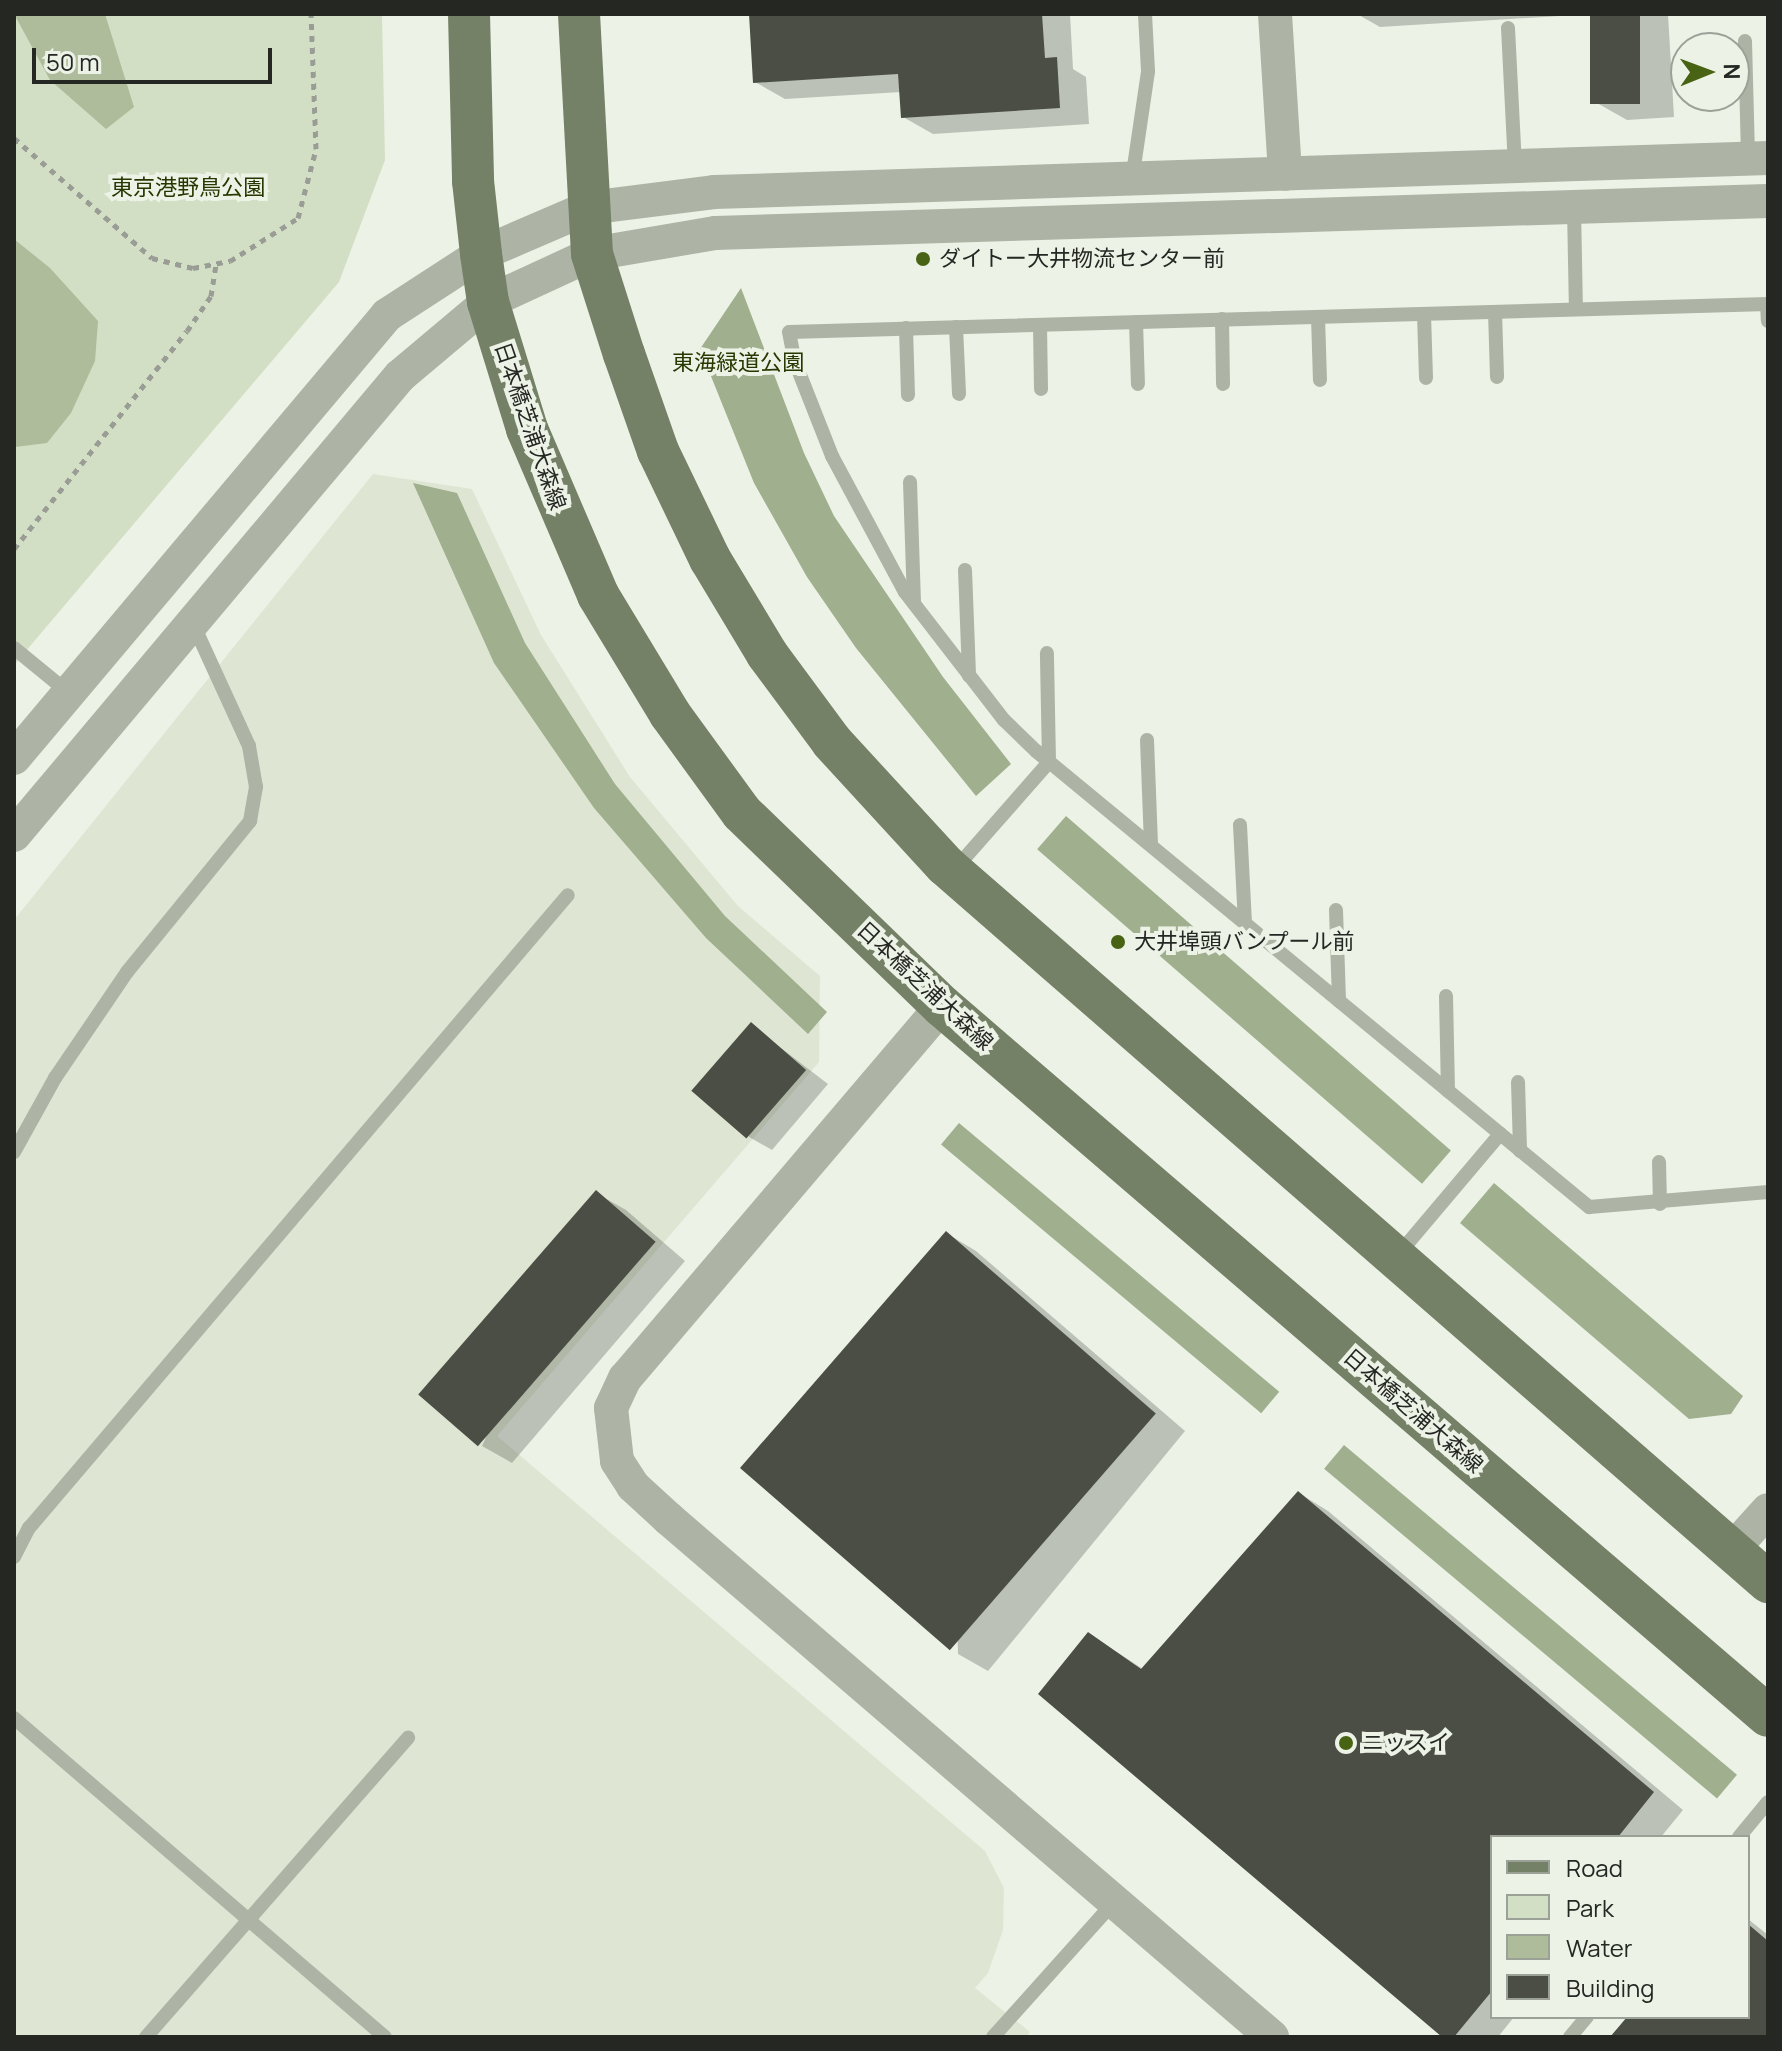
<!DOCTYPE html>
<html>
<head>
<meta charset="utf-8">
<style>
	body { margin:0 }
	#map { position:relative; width:1782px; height:2051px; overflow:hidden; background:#ecf2e6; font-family:Manrope,"Noto Sans JP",sans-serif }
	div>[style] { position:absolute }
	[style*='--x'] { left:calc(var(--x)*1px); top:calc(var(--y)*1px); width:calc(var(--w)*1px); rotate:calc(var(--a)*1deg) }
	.built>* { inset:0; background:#dee6d3 }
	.green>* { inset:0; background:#d3dfc4 }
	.forest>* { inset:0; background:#a0af8d; transform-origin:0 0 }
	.water>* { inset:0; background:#aebc9b }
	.shadow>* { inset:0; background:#0003 }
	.building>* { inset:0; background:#4a4e44; transform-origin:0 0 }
	.path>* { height:5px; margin-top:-2.5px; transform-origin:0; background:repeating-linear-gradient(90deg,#999d95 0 6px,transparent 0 12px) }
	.service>* { height:14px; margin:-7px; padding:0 7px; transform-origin:7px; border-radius:7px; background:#adb4a5 }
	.tertiary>* { height:34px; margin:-17px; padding:0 17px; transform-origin:17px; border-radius:17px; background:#adb4a5 }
	.primary>* { height:42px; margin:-21px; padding:0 21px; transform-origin:21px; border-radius:21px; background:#758166 }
	.dots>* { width:22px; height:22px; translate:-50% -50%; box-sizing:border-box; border:4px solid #ecf2e6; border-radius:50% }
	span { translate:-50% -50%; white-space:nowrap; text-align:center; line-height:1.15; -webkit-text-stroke:8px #ecf2e6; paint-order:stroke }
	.park-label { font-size:22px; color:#263700 }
	.poi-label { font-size:22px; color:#252723 }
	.left { translate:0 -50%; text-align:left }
	.street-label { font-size:22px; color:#252723 }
	.frame { position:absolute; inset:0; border:16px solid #252723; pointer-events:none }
	.legend { position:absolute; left:1490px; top:1835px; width:260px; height:184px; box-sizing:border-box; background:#ecf2e6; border:2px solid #9ca198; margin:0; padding:10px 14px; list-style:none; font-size:24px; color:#252723 }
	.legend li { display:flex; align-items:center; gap:16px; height:40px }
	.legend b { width:40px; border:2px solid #9ca198 }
	.north { position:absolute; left:1670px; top:32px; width:80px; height:80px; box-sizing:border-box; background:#ecf2e6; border:2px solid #9ca198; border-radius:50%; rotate:89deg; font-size:22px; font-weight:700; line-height:32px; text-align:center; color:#252723 }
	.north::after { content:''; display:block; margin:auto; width:28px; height:36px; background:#486313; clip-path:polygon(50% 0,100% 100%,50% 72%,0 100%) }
	.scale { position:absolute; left:32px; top:48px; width:240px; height:36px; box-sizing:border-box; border:4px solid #252723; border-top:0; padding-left:10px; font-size:24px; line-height:28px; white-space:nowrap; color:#252723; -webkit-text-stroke:6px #ecf2e6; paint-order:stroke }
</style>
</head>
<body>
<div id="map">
	<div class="built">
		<div style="clip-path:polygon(373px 474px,472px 489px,541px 635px,630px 777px,738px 906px,820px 976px,819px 1062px,497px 1436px,985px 1851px,1004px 1888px,1003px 1930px,988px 1973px,975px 1988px,1030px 2032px,1026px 2037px,14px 2037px,14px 920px)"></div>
	</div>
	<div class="green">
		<div style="clip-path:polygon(14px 14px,382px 14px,385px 160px,339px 282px,14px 665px)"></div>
	</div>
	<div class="forest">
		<div style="clip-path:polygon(741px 288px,804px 453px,834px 516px,943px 677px,1011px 764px,976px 796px,856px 648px,807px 577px,754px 483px,700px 349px)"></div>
		<div style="clip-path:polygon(413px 483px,457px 493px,525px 643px,615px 784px,725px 916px,827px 1012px,808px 1034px,706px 938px,594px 808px,494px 663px)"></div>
		<div style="left:1066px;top:816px;width:510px;height:44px;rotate:41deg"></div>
		<div style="left:959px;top:1123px;width:418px;height:28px;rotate:40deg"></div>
		<div style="clip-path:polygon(1494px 1183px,1743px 1396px,1731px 1414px,1689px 1419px,1460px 1223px)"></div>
		<div style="left:1344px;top:1445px;width:513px;height:31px;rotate:40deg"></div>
	</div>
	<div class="water">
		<div style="clip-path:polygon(14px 14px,105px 14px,134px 107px,106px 129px,50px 80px)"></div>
		<div style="clip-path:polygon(14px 239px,50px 268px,98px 321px,95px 361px,71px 413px,47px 443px,15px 447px)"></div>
	</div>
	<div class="shadow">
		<div style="clip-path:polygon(751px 14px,1070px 14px,1073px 69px,1086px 77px,1089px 124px,933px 134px,903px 117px,901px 92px,785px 99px,755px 82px)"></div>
		<div style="clip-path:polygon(1357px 14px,1668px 14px,1674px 117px,1627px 120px,1597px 103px,1592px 14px,1380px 27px)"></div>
		<div style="clip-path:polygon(751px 1025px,828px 1084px,772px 1150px,749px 1137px)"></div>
		<div style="clip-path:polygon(596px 1193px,626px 1210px,685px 1261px,512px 1463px,482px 1446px)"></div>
		<div style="clip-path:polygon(946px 1233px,976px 1251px,1185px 1431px,988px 1671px,958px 1654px)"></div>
		<div style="clip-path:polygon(1299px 1493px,1328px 1511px,1683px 1810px,1661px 1837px,1492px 1837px,1492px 2017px,1514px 2017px,1498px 2037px,1445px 2037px,1089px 1634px,1143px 1669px)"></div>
		<div style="clip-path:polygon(1748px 1919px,1768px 1935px,1768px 2037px,1613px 2037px,1630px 2017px,1748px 2017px)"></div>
	</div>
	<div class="building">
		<div style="clip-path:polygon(749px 14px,1042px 14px,1045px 58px,1057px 57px,1060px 108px,901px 118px,898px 74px,753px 83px)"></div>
		<div style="left:1590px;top:14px;width:50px;height:90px"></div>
		<div style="left:751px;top:1022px;width:73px;height:91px;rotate:41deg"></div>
		<div style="left:596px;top:1190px;width:79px;height:271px;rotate:41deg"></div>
		<div style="left:946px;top:1231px;width:278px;height:314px;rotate:41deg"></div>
		<div style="clip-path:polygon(1298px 1491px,1654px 1792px,1618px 1837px,1492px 1837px,1492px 1991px,1454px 2037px,1442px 2037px,1038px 1694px,1088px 1632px,1141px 1669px)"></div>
		<div style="clip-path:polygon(1748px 1924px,1768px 1941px,1768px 2037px,1610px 2037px,1627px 2017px,1748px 2017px)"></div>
	</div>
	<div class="path">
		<div style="--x:14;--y:138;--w:183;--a:41"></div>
		<div style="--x:152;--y:258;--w:42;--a:13.7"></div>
		<div style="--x:193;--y:268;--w:38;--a:-11"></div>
		<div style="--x:230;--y:261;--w:80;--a:-32.3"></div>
		<div style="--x:298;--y:218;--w:71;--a:-75.4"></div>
		<div style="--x:316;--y:149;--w:135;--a:-92.1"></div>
		<div style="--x:14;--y:549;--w:278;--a:-51.6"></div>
		<div style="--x:187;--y:331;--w:42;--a:-55.6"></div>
		<div style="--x:211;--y:296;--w:32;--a:-81"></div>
	</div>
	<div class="service">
		<div style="--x:1508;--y:28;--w:138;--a:87.1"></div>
		<div style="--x:1745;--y:41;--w:117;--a:88.5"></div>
		<div style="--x:1132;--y:180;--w:110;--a:-81.6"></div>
		<div style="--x:1148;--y:71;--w:57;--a:-93"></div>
		<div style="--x:1574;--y:208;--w:101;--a:88.9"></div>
		<div style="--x:1767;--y:304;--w:17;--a:87"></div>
		<div style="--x:1768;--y:304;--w:979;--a:178.36"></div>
		<div style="--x:789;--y:332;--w:31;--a:79"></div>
		<div style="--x:795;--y:362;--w:101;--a:68.5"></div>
		<div style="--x:832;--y:456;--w:154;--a:61.8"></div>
		<div style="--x:905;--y:592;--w:162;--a:52.3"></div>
		<div style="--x:1004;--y:720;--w:45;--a:44.1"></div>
		<div style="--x:1036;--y:751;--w:717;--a:39.51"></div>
		<div style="--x:1589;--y:1207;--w:180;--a:-4.8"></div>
		<div style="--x:1495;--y:312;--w:65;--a:88.2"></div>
		<div style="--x:1424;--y:314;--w:64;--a:88.2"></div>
		<div style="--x:1318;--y:317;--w:63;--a:88.2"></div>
		<div style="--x:1222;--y:319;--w:65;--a:89.1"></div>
		<div style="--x:1136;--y:322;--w:62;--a:88.2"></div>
		<div style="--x:1040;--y:325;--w:64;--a:89.1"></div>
		<div style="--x:956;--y:327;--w:67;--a:87.4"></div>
		<div style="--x:906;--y:328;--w:67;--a:88.3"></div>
		<div style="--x:910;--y:482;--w:121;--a:88.1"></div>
		<div style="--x:965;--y:570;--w:106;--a:87.8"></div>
		<div style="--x:14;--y:648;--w:71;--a:39.3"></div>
		<div style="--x:1147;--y:740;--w:105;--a:87.8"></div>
		<div style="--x:1240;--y:825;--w:98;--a:87.1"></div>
		<div style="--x:955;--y:869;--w:142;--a:-48.7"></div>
		<div style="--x:1049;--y:762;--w:109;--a:-91.1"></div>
		<div style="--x:1336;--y:910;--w:91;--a:88.1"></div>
		<div style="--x:1446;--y:996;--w:95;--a:88.8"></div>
		<div style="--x:1518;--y:1082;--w:69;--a:88.3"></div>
		<div style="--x:14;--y:1152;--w:85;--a:-61"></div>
		<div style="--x:55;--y:1078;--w:128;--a:-55.8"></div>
		<div style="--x:127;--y:972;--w:195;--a:-50.8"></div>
		<div style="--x:250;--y:821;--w:35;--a:-80"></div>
		<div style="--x:256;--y:787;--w:42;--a:-99.7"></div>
		<div style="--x:249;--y:746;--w:132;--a:-114.6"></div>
		<div style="--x:1659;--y:1162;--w:42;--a:88.6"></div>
		<div style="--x:1397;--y:1256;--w:160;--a:-49.8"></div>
		<div style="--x:14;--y:1557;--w:33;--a:-63"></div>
		<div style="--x:29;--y:1528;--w:831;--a:-49.59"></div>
		<div style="--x:14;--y:1718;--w:489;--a:40.7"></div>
		<div style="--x:1739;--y:1837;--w:45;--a:-50.4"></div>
		<div style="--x:146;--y:2037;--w:398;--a:-48.8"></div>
		<div style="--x:993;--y:2037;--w:181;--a:-48.1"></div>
		<div style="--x:1570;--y:2037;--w:26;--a:-50"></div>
	</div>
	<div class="tertiary">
		<div style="--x:1275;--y:14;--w:160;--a:86.4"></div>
		<div style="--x:14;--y:758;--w:579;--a:-49.9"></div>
		<div style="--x:387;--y:315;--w:112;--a:-33"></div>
		<div style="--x:481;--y:254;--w:116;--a:-23.3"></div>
		<div style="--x:588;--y:208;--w:127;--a:-7.2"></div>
		<div style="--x:714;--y:192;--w:1055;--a:-1.85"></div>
		<div style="--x:14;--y:835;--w:600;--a:-49.94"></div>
		<div style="--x:400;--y:376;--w:115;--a:-40.1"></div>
		<div style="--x:488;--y:302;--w:115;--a:-24.8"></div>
		<div style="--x:592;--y:254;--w:125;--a:-9.7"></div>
		<div style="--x:715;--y:233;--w:1053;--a:-1.74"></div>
		<div style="--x:942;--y:1006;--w:489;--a:130.4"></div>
		<div style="--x:625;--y:1378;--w:33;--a:115"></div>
		<div style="--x:611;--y:1408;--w:53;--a:83.5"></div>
		<div style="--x:617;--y:1461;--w:30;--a:57"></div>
		<div style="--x:633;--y:1486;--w:49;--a:42.5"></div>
		<div style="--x:669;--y:1519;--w:795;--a:40.66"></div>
		<div style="--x:1731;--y:1551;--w:55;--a:-47.9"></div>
	</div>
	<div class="primary">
		<div style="--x:469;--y:14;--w:167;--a:88.6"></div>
		<div style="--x:473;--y:181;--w:73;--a:83.7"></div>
		<div style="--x:481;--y:254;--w:49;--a:81.7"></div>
		<div style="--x:488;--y:302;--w:133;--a:72.9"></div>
		<div style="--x:527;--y:429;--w:181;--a:66.8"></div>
		<div style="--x:598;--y:595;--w:139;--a:58.8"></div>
		<div style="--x:670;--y:714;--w:122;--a:54"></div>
		<div style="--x:742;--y:813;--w:278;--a:44"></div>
		<div style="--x:942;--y:1006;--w:1089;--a:40.68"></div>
		<div style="--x:579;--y:14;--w:240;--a:86.9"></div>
		<div style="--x:592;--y:254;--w:105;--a:72.3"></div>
		<div style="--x:624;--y:354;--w:103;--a:70.7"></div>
		<div style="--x:658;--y:451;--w:120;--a:64.3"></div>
		<div style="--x:710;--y:559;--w:111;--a:59"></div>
		<div style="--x:767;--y:654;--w:109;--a:53.5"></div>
		<div style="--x:832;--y:742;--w:167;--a:47.4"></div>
		<div style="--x:945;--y:865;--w:1092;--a:41.06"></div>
	</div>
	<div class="dots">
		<div style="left:923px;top:259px;background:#486313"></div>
		<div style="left:1118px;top:942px;background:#486313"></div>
		<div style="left:1346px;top:1743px;background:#486313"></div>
	</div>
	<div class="park-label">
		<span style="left:188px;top:188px">東京港野鳥公園</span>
		<span style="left:738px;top:363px">東海緑道公園</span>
	</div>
	<div class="poi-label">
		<span class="left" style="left:939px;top:259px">ダイトー大井物流センター前</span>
		<span class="left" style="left:1134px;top:942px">大井埠頭バンプール前</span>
		<span class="left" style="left:1362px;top:1743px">ニッスイ</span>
	</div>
	<div class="street-label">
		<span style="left:530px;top:426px;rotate:71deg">日本橋芝浦大森線</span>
		<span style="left:925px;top:986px;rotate:43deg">日本橋芝浦大森線</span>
		<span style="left:1413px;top:1411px;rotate:41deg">日本橋芝浦大森線</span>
	</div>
	<div class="frame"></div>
	<ul class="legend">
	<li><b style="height:10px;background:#758166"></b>Road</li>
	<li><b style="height:22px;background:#d3dfc4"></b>Park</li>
	<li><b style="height:22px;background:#aebc9b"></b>Water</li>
	<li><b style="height:22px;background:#4a4e44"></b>Building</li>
	</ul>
	<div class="north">N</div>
	<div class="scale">50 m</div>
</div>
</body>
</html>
